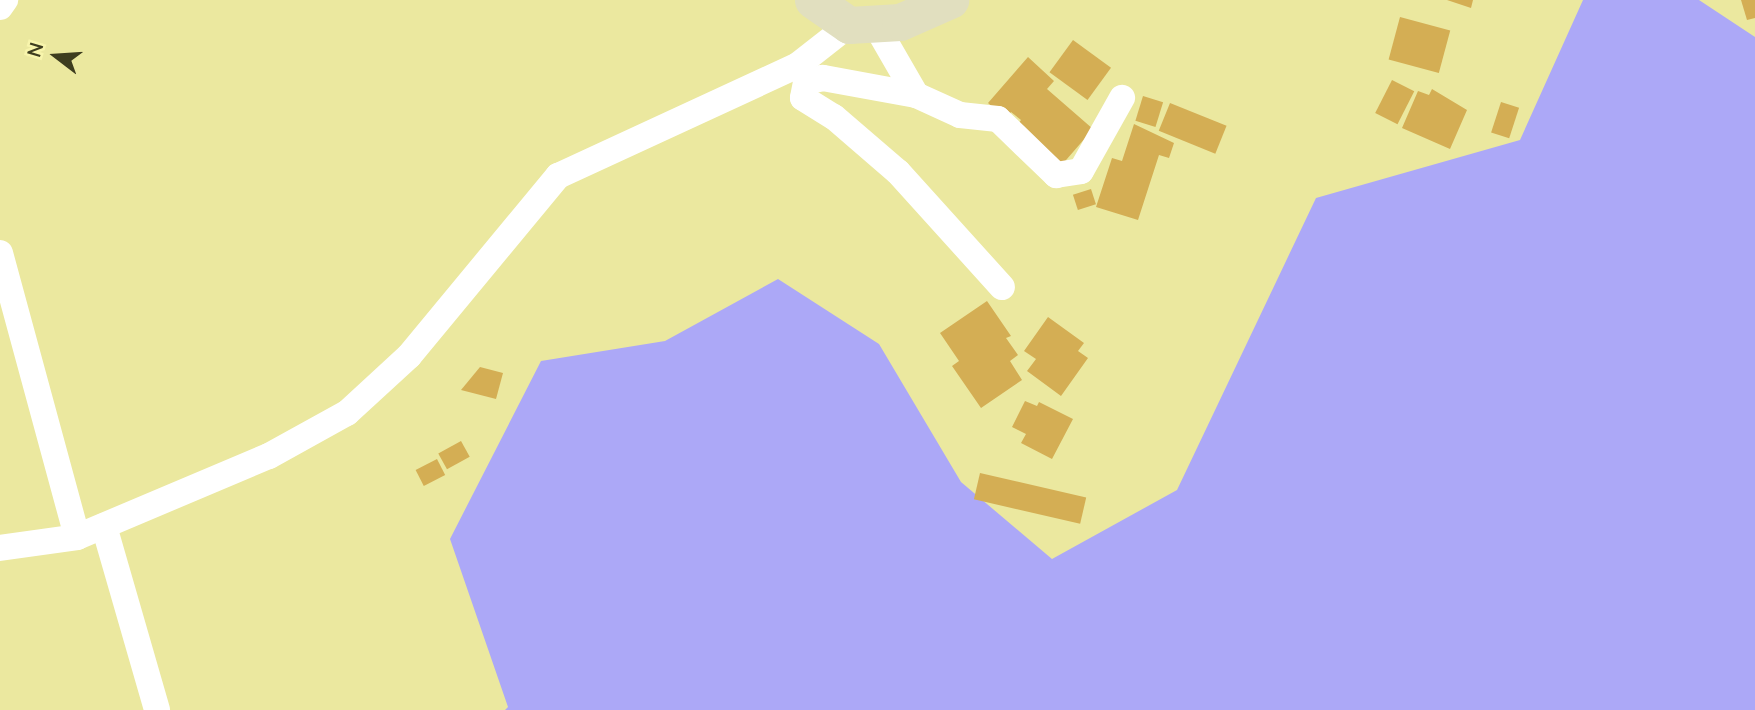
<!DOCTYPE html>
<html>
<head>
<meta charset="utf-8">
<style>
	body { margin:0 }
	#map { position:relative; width:1755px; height:710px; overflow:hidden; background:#ebe89f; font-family:"Nunito Sans",sans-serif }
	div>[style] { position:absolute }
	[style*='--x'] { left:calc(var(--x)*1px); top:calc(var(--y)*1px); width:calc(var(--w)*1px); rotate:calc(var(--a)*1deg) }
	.green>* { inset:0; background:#aca8f7 }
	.building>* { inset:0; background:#d4ae54; transform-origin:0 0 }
	.street>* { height:26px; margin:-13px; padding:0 13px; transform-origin:13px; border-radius:13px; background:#fff }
	.secondary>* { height:37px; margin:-18.5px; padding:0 18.5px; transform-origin:18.5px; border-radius:18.5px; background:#e1dfbf }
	span { translate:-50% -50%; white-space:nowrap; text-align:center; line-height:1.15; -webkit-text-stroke:6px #f8f5ac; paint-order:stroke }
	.north { position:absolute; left:21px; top:21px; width:70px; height:70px; -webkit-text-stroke:5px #f8f5ac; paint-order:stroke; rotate:287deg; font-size:19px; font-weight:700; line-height:28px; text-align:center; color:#3e3d1f }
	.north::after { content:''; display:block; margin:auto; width:24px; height:32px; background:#3e3d1f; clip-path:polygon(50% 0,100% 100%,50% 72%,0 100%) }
</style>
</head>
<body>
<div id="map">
	<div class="green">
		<div style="clip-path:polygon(1583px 0,1699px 0,1755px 37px,1755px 710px,505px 710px,508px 707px,450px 539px,541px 361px,665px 341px,778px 279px,879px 344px,961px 482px,1052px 559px,1177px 490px,1316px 198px,1520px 140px)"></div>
	</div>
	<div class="building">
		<div style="clip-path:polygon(1447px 0,1473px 0,1471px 8px)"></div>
		<div style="clip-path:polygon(1741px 0,1755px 0,1755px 18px,1747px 20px)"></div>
		<div style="left:1400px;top:17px;width:52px;height:44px;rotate:15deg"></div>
		<div style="left:1073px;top:40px;width:47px;height:40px;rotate:36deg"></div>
		<div style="clip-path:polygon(1028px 57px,1054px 81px,1047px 89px,1093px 129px,1060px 167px,1015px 128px,1021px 120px,1011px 112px,1006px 119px,988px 103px)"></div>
		<div style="left:1392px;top:80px;width:25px;height:37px;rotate:27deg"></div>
		<div style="clip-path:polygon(1432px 89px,1467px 110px,1450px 149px,1402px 128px,1418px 91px,1429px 95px)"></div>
		<div style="left:1143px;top:96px;width:21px;height:26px;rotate:17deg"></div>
		<div style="left:1501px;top:102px;width:19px;height:32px;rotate:18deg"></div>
		<div style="left:1170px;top:103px;width:61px;height:30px;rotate:22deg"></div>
		<div style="clip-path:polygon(1134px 124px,1174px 143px,1169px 158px,1159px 155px,1138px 220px,1096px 207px,1112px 158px,1122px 161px)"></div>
		<div style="left:1091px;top:189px;width:16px;height:19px;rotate:72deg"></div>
		<div style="clip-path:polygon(987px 301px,1011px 336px,1006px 338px,1018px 355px,1010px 361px,1022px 380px,981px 408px,952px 366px,959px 361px,940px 333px)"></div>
		<div style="clip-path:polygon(1048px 317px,1084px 343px,1078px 351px,1088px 358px,1061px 396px,1027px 371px,1036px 359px,1024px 351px)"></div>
		<div style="clip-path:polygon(480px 367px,503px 373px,496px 399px,461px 390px)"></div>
		<div style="clip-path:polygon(1025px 401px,1037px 406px,1039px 402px,1073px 419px,1052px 459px,1021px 443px,1026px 434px,1012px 427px)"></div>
		<div style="left:461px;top:441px;width:18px;height:26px;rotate:61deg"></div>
		<div style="left:437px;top:459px;width:18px;height:24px;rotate:63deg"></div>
		<div style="left:980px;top:473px;width:109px;height:27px;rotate:13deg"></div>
	</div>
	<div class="street">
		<div style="--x:0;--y:7;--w:9;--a:-54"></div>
		<div style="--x:875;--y:24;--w:82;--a:60"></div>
		<div style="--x:916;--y:95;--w:48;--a:24.4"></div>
		<div style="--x:960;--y:115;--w:38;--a:6"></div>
		<div style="--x:998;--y:119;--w:81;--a:44"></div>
		<div style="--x:1056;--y:175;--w:25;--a:-9"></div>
		<div style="--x:1081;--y:171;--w:84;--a:-60.7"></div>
		<div style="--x:916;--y:95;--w:95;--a:-169.6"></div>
		<div style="--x:823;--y:78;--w:17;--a:167"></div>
		<div style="--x:806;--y:82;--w:16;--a:101"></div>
		<div style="--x:803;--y:98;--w:36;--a:32"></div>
		<div style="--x:834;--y:117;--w:84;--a:40.7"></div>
		<div style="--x:898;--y:172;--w:155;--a:47.9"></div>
		<div style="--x:0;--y:253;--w:294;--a:74.8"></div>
		<div style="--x:104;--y:526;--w:191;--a:73.9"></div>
		<div style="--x:0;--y:548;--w:78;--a:-8.1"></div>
		<div style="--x:77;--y:537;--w:208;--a:-22.9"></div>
		<div style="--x:269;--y:456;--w:89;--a:-28.9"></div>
		<div style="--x:347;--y:413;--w:84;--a:-42.6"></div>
		<div style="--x:409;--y:356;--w:234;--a:-50.4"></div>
		<div style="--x:558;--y:176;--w:264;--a:-24.8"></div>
		<div style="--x:798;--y:65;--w:65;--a:-38.1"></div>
	</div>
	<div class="secondary">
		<div style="--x:813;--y:0;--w:44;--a:34.8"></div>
		<div style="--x:849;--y:25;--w:51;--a:-3.4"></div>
		<div style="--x:900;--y:22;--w:55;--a:-23.7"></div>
	</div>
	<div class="north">N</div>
</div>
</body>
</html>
